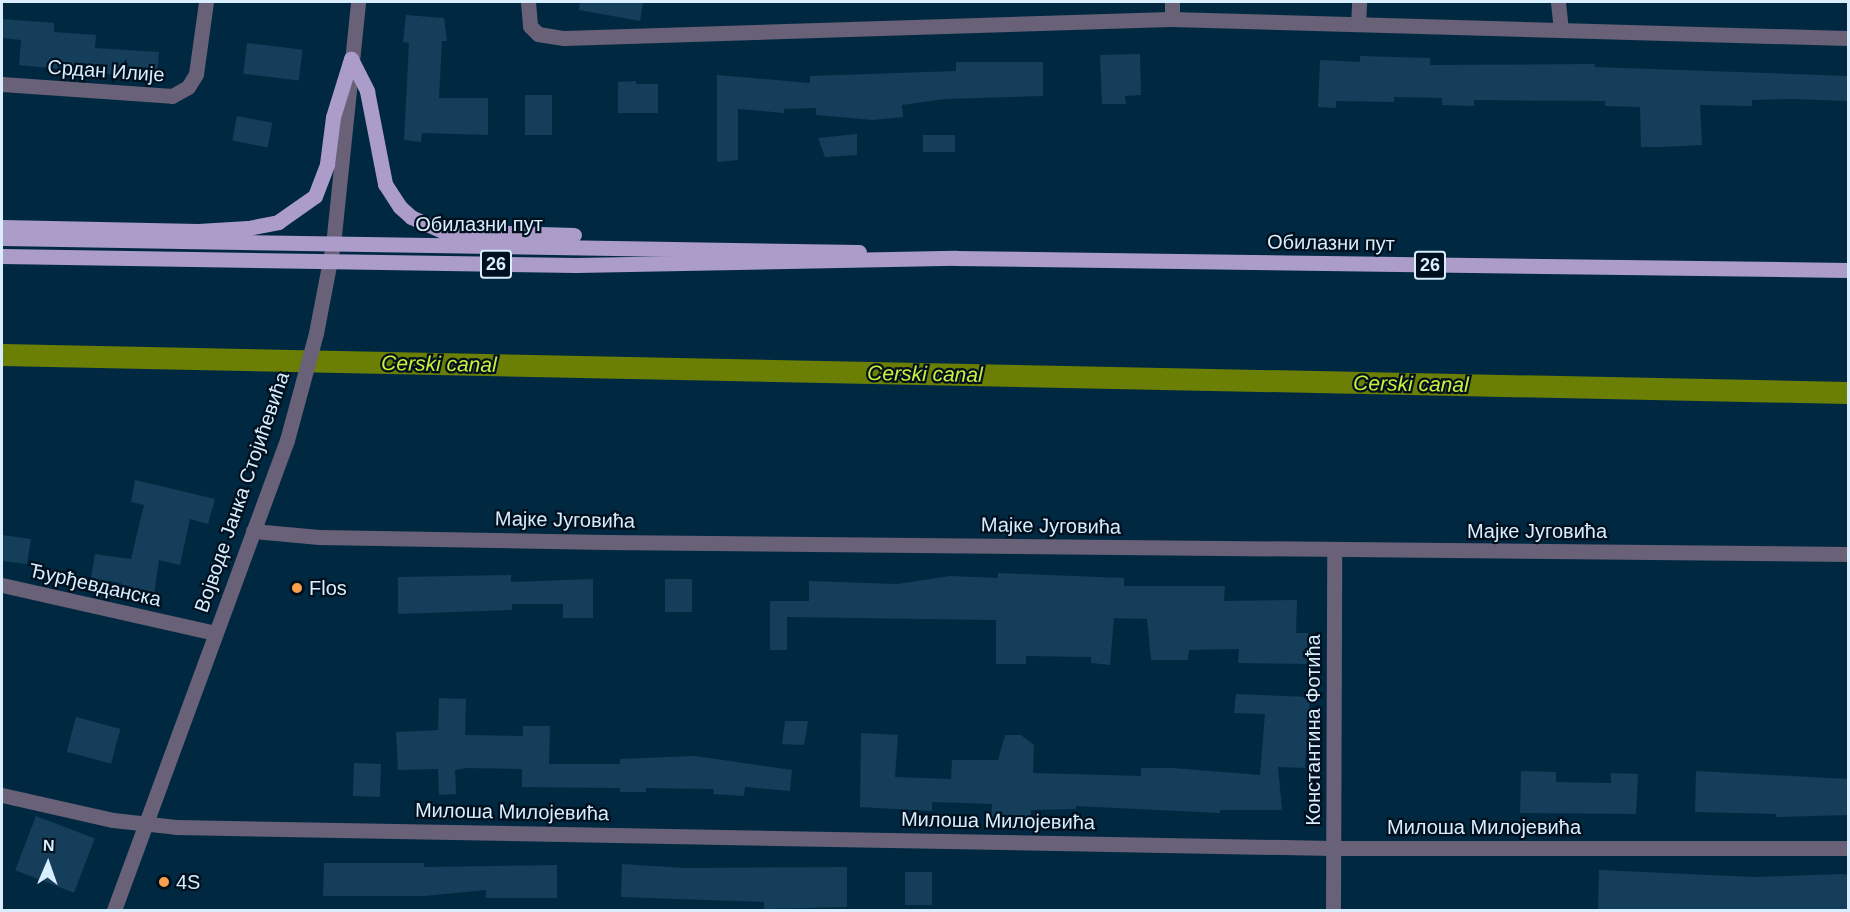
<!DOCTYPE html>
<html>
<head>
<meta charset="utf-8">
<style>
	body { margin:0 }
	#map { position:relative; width:1850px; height:912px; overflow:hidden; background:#002941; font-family:Arial,sans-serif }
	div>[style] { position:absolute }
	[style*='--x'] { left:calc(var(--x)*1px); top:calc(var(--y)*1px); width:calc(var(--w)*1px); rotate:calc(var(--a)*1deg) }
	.canal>* { height:22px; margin:-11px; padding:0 11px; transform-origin:11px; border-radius:11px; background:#6a7f03 }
	.building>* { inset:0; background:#143e5a; transform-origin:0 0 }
	.minor>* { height:15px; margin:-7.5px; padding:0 7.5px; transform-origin:7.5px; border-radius:7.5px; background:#696177 }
	.major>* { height:15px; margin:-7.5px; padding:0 7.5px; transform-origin:7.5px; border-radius:7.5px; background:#ac9cca }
	.dots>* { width:16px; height:16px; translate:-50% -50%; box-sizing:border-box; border:3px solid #00101e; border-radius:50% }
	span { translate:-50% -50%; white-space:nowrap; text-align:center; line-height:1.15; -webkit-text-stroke:4.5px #00101e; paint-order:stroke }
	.shield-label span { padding:2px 4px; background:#00101e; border:2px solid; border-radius:4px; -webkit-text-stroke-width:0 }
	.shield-label { font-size:18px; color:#d8eefe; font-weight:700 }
	.street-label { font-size:20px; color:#d8eefe }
	.poi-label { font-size:20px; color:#d8eefe }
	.left { translate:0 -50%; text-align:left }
	.water-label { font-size:21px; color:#ccef3c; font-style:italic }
	.frame { position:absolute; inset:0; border:3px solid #d8eefe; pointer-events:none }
	.north { position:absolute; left:18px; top:834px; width:60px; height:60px; -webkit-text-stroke:4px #00101e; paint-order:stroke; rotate:2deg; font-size:16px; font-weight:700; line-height:24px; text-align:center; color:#d8eefe }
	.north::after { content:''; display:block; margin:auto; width:21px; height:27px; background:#d8eefe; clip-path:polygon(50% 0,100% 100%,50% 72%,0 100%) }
</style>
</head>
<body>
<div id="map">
	<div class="canal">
		<div style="--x:2;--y:355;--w:1846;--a:1.18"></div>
	</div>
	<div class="building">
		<div style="clip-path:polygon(580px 2px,643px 2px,640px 21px,579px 10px)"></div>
		<div style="clip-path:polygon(406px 15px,444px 18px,447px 41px,442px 41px,439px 98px,488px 98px,488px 135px,422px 133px,421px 142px,404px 140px,409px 43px,403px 42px)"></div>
		<div style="clip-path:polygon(2px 19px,54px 23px,54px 32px,96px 35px,95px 48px,159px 52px,157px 79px,19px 65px,21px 40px,2px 38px)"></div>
		<div style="left:247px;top:43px;width:56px;height:31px;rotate:7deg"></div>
		<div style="clip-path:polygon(1140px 54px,1141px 95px,1125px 96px,1126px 104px,1102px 104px,1100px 55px)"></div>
		<div style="clip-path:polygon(1360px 56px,1430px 58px,1430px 65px,1595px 64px,1595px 67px,1848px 76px,1848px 101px,1793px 99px,1752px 100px,1752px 106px,1700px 105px,1702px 145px,1661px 147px,1641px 147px,1640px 107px,1605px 106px,1605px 101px,1474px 100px,1474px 106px,1442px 105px,1442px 98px,1394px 97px,1394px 102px,1336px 101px,1336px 108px,1318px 107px,1320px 60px,1360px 62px)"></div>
		<div style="clip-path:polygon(956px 62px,1043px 62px,1043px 96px,945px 99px,902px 105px,903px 117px,873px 120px,816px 115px,816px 108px,784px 109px,784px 113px,738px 109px,738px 160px,717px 162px,717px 75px,810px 83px,810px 76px,956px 71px)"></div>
		<div style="clip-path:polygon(636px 81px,636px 84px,658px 84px,658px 113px,618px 113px,618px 82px)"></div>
		<div style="left:552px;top:95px;width:40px;height:27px;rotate:90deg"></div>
		<div style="left:237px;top:116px;width:36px;height:25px;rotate:11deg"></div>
		<div style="clip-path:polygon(857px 134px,857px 155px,825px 157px,818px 138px)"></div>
		<div style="left:955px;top:135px;width:17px;height:32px;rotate:90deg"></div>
		<div style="clip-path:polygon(135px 480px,215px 499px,208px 524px,190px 519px,180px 565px,159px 560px,154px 595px,120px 590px,121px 583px,91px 578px,95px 554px,131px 559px,144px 505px,131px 502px)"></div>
		<div style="clip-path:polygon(2px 535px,31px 539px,27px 564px,2px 561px)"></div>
		<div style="clip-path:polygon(998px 573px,1124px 578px,1124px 586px,1225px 586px,1224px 601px,1297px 600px,1296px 633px,1308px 633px,1307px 664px,1238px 663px,1239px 649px,1189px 650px,1188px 660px,1151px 660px,1147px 619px,1114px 618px,1110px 665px,1091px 663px,1091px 657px,1026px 656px,1026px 664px,996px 664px,996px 620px,787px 617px,787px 650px,770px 650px,770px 601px,809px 601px,809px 581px,897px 584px,950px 576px,998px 578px)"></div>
		<div style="clip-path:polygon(511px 575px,511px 582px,593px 579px,593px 618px,563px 618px,563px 604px,512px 604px,512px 610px,398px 614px,398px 577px)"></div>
		<div style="left:665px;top:579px;width:27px;height:33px"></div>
		<div style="clip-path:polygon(1236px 694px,1310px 697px,1305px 768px,1278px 767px,1282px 810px,1220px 810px,1220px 813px,1076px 806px,1076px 809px,1031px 810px,1031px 822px,991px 819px,992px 804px,932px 802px,932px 811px,860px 807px,861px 733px,898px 735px,895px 777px,951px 779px,952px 760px,998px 760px,1005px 735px,1021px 735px,1034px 745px,1033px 773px,1141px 776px,1141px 768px,1173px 768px,1260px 775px,1265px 714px,1234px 713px)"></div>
		<div style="clip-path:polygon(439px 698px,466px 699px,465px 735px,523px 736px,523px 726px,550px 726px,549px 764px,620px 764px,620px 759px,695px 756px,792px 770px,790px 791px,745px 787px,744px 796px,713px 794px,714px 789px,646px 788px,646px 792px,620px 792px,620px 788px,522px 787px,522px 769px,466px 768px,455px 770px,456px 794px,439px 795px,438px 769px,398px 770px,396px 732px,438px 730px)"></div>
		<div style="left:76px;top:717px;width:46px;height:36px;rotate:15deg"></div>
		<div style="clip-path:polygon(785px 721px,808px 721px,804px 745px,782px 744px)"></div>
		<div style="left:354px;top:763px;width:27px;height:33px;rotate:2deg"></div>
		<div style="clip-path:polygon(1521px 771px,1556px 772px,1556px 782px,1611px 783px,1611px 773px,1638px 774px,1636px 814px,1520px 813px)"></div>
		<div style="clip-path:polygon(1696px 771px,1848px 779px,1848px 815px,1776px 817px,1776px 814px,1695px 812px)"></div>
		<div style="left:36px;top:816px;width:63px;height:58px;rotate:21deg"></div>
		<div style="clip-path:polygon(324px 863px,424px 863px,424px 867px,557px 865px,557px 898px,486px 898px,486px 890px,424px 896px,323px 896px)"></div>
		<div style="clip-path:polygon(622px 864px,684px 868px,847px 867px,847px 907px,764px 909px,764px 902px,621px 897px)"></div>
		<div style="clip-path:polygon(1599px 870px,1755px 877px,1842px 874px,1848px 875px,1848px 909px,1598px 910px)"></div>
		<div style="left:905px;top:872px;width:27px;height:33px"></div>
	</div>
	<div class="minor">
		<div style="--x:528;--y:2;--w:24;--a:85"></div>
		<div style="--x:530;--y:26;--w:11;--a:45"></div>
		<div style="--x:538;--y:34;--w:26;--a:9"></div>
		<div style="--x:564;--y:38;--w:606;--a:-1.8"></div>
		<div style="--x:1170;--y:19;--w:678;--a:1.61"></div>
		<div style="--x:1172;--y:2;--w:17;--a:90"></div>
		<div style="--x:1558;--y:2;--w:28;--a:84"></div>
		<div style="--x:1358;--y:24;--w:22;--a:-87"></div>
		<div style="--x:2;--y:84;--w:170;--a:4"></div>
		<div style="--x:172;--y:96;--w:18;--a:-29"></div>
		<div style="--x:188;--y:87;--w:15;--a:-58"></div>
		<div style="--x:196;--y:74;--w:73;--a:-82.1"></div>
		<div style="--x:253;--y:531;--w:66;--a:5.2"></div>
		<div style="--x:319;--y:537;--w:288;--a:1"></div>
		<div style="--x:607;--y:542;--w:1241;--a:0.55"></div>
		<div style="--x:2;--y:585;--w:218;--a:12.7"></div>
		<div style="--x:2;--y:795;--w:114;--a:12.7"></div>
		<div style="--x:113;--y:820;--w:63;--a:6.3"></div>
		<div style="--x:176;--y:827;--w:1157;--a:1.04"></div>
		<div style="--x:1333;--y:848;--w:515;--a:0"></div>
		<div style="--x:114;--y:910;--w:501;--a:-69.79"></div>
		<div style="--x:287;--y:440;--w:111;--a:-74.8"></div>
		<div style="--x:316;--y:333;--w:90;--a:-79.1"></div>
		<div style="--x:333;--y:245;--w:244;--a:-84.1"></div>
		<div style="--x:1333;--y:910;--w:360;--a:-89.8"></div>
	</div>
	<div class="major">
		<div style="--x:351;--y:59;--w:36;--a:63"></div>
		<div style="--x:367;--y:91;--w:95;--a:79"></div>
		<div style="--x:385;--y:184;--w:27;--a:57"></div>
		<div style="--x:400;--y:207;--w:15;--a:42"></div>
		<div style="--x:411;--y:217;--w:35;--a:24"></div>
		<div style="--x:443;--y:231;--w:131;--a:1.7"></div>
		<div style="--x:2;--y:227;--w:196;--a:1.2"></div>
		<div style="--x:198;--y:231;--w:50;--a:-3.4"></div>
		<div style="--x:248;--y:228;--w:31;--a:-11"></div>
		<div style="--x:278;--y:222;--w:45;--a:-35.1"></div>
		<div style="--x:315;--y:196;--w:34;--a:-69"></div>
		<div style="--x:327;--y:164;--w:47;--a:-82.7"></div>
		<div style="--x:333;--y:117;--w:61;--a:-72.8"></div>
		<div style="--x:2;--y:238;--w:857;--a:0.94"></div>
		<div style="--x:2;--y:256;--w:574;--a:0.9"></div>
		<div style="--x:576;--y:265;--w:380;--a:-1.1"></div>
		<div style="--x:956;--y:258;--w:892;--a:0.77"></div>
	</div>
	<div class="dots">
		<div style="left:297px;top:588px;background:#f99f4d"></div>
		<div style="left:164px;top:882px;background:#f99f4d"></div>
	</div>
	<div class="shield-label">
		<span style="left:496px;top:264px">26</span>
		<span style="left:1430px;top:265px">26</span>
	</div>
	<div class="street-label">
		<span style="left:106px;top:71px;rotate:4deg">Срдан Илије</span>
		<span style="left:479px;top:224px">Обилазни пут</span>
		<span style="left:1331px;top:243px;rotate:1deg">Обилазни пут</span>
		<span style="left:242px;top:492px;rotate:-71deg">Војводе Јанка Стојићевића</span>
		<span style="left:565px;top:520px;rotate:1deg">Мајке Југовића</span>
		<span style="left:1051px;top:526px;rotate:1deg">Мајке Југовића</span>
		<span style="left:1537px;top:531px">Мајке Југовића</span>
		<span style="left:95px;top:585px;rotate:13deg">Ђурђевданска</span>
		<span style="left:1313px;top:730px;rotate:-90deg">Константина Фотића</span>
		<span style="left:512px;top:812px;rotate:1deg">Милоша Милојевића</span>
		<span style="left:998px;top:821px;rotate:1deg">Милоша Милојевића</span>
		<span style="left:1484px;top:827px">Милоша Милојевића</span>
	</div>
	<div class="poi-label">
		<span class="left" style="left:309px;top:588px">Flos</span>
		<span class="left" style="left:176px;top:882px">4S</span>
	</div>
	<div class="water-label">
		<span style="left:439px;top:364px;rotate:1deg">Cerski canal</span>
		<span style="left:925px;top:374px;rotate:1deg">Cerski canal</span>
		<span style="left:1411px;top:384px;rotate:1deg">Cerski canal</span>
	</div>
	<div class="frame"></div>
	<div class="north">N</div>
</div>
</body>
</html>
